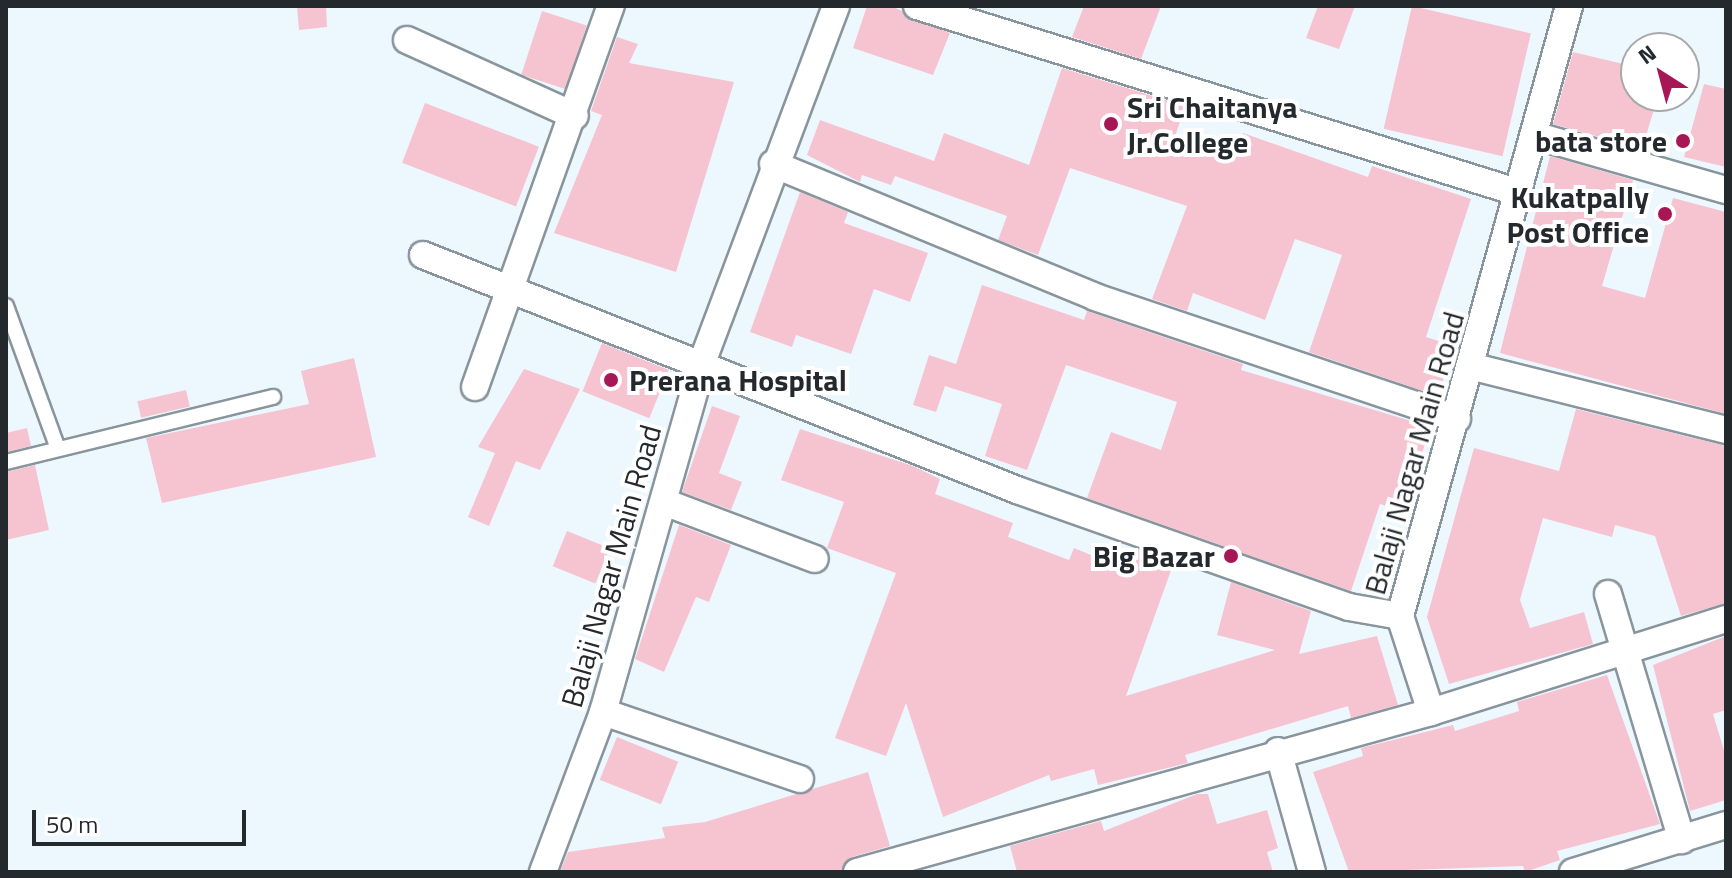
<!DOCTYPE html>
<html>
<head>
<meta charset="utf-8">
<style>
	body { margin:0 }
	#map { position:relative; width:1732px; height:878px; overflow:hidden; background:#edf7fe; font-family:"Titillium Web",sans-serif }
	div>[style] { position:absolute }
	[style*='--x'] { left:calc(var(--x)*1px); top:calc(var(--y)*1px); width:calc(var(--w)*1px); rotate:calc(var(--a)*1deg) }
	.building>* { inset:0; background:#f6c4d0; transform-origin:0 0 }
	.roads { filter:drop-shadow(2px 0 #89959d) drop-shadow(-2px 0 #89959d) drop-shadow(0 2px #89959d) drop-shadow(0 -2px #89959d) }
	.service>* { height:14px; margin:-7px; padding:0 7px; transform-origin:7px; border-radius:7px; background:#fff }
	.minor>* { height:26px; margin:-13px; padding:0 13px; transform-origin:13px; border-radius:13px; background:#fff }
	.dots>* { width:22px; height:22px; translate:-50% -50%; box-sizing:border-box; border:4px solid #fff; border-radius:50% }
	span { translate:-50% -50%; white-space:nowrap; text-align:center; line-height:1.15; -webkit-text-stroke:8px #fff; paint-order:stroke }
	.poi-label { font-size:30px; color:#24292d; font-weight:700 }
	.left { translate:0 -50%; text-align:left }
	.right { translate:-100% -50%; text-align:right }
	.street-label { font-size:30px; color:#24292d }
	.frame { position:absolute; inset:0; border:8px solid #24292d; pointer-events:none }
	.north { position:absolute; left:1620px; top:32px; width:80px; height:80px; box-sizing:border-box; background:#fff; border:2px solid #a7a9ab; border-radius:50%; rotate:324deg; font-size:22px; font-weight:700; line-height:32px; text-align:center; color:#24292d }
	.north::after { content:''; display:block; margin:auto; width:28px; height:36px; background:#a71755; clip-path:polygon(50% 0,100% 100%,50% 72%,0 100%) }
	.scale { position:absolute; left:32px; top:810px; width:214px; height:36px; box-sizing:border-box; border:4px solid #24292d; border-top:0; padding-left:10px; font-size:24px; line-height:28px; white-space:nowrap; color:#24292d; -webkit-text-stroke:6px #fff; paint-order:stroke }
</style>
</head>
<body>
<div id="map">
	<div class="building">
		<div style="clip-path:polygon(297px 6px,326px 6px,327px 27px,299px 30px)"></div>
		<div style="clip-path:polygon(867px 6px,891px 6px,950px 33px,933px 75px,853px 48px)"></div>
		<div style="clip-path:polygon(1084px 6px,1161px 6px,1141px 59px,1072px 37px)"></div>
		<div style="clip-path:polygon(1318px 6px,1355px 6px,1339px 49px,1306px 38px)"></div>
		<div style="left:1412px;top:6px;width:122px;height:126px;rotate:13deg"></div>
		<div style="left:542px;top:11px;width:47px;height:67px;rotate:18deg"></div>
		<div style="clip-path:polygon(617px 37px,638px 44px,629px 63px,734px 82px,676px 272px,554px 233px,602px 115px,591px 111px)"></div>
		<div style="clip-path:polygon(1573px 52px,1636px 67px,1636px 96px,1658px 96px,1642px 149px,1553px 124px)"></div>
		<div style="clip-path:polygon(1062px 68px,1185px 106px,1173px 143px,1234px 162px,1243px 133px,1368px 177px,1372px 166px,1471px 199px,1426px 337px,1454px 346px,1438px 396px,1309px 352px,1342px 255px,1295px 239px,1265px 320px,1193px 293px,1187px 311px,1152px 299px,1187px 206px,1070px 168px,1038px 255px,998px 240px,1007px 216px,895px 176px,891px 185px,862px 175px,860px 182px,807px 155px,820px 120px,934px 161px,944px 133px,1029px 165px)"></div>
		<div style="clip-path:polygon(1704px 84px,1726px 89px,1726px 167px,1684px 157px)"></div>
		<div style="left:425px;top:103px;width:122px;height:64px;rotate:21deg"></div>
		<div style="clip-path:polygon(1550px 156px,1633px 180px,1602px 286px,1645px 298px,1673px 198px,1726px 212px,1726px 414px,1500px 353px)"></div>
		<div style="clip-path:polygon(800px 192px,848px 212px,844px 223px,928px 253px,910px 302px,874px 289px,851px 354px,796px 335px,792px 347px,750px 332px)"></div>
		<div style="clip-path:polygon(982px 285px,1084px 320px,1087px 311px,1243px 364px,1241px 370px,1431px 427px,1402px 511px,1380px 504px,1351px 591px,1087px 498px,1111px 432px,1161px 450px,1177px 402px,1066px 365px,1027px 470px,985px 456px,1002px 404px,945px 386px,936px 412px,913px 405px,929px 355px,956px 364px)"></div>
		<div style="left:602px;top:343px;width:72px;height:52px;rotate:22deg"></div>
		<div style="clip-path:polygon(354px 358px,376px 457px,162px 503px,146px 438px,309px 404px,301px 371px)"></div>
		<div style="clip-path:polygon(524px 369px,580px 389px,540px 470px,516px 461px,489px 526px,468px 517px,495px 453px,478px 447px)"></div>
		<div style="left:186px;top:390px;width:17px;height:50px;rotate:77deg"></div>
		<div style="clip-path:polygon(712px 406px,740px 416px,719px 473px,742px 482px,731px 510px,682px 492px)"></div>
		<div style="clip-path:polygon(1576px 409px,1726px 446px,1726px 603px,1681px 616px,1655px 536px,1615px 525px,1612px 537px,1543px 518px,1520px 600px,1530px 628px,1584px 612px,1593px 644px,1449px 684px,1427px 617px,1474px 448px,1559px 471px)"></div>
		<div style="clip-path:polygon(27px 428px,31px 446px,6px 452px,6px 433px)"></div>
		<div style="clip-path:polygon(800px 429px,913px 466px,940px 479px,935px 494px,1013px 523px,1008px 537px,1069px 560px,1074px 548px,1125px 569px,1133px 548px,1174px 562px,1126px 696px,1275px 650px,1217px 635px,1231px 582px,1311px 611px,1299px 654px,1377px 636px,1398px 705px,1351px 718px,1348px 706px,1185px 755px,1188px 763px,1098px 785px,1094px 769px,1051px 781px,1049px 775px,943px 817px,906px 703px,886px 756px,835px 738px,896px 573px,827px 548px,844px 502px,781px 480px)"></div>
		<div style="clip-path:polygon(35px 465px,49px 530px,6px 540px,6px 472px)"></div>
		<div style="clip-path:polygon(679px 525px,731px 545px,709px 602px,696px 597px,664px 672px,635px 659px)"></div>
		<div style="left:567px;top:531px;width:46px;height:38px;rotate:22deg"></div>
		<div style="clip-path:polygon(1726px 636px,1726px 710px,1713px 714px,1726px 757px,1726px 800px,1690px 811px,1653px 665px)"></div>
		<div style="clip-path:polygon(1607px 675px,1660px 824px,1557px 851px,1560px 860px,1525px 872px,1523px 866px,1349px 872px,1313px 772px,1363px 756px,1361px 748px,1453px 725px,1455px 731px,1519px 711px,1517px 702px)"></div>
		<div style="left:617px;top:737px;width:66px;height:46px;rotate:22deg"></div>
		<div style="clip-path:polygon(868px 772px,890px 846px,852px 857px,841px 872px,560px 872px,568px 852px,665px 838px,662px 827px,705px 822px)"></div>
		<div style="clip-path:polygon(1197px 794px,1208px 794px,1217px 824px,1267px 810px,1278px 848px,1267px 852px,1273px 872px,1017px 872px,1010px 846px,1101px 821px,1104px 831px)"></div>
	</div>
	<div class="roads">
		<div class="service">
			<div style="--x:6;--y:306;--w:149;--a:70"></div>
			<div style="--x:6;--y:462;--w:275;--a:-13.7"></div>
		</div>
		<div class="minor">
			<div style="--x:917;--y:6;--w:631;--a:17.23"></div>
			<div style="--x:407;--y:40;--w:184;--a:24.3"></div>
			<div style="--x:1534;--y:135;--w:200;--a:16"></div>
			<div style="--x:773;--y:164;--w:348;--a:22.4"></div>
			<div style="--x:1095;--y:297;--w:382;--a:18.6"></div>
			<div style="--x:423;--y:255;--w:639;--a:21.58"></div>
			<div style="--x:1017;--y:490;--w:352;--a:19.4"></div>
			<div style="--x:1349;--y:607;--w:52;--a:10"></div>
			<div style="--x:1474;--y:367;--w:260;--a:14"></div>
			<div style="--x:475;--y:387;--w:405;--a:-70.4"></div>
			<div style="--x:664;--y:502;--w:161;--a:20.7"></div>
			<div style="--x:1608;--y:594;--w:257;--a:73.3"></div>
			<div style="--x:603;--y:712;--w:208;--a:18.8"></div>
			<div style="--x:1431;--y:712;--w:101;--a:-107.9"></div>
			<div style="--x:1400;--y:616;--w:633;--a:-74.51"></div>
			<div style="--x:1278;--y:751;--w:126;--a:74.3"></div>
			<div style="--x:543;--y:872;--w:171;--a:-69.4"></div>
			<div style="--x:603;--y:712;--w:366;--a:-74.1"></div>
			<div style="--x:703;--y:360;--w:378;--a:-69.4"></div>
			<div style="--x:857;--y:872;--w:596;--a:-15.58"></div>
			<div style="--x:1431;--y:712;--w:309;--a:-17.5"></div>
			<div style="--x:1573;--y:872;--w:160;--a:-17.1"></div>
		</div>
	</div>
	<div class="dots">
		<div style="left:1111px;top:124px;background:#a71755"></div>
		<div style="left:1683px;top:141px;background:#a71755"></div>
		<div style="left:1665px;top:214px;background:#a71755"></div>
		<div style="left:611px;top:380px;background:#a71755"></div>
		<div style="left:1231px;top:556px;background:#a71755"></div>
	</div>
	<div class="poi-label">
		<span class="left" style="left:1127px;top:124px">Sri Chaitanya<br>Jr.College</span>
		<span class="right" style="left:1667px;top:141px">bata store</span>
		<span class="right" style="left:1649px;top:214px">Kukatpally<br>Post Office</span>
		<span class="left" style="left:629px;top:380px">Prerana Hospital</span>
		<span class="right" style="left:1215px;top:556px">Big Bazar</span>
	</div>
	<div class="street-label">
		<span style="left:1414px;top:453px;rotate:-74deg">Balaji Nagar Main Road</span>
		<span style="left:611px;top:566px;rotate:-74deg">Balaji Nagar Main Road</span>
	</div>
	<div class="frame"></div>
	<div class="north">N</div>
	<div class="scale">50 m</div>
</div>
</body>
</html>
